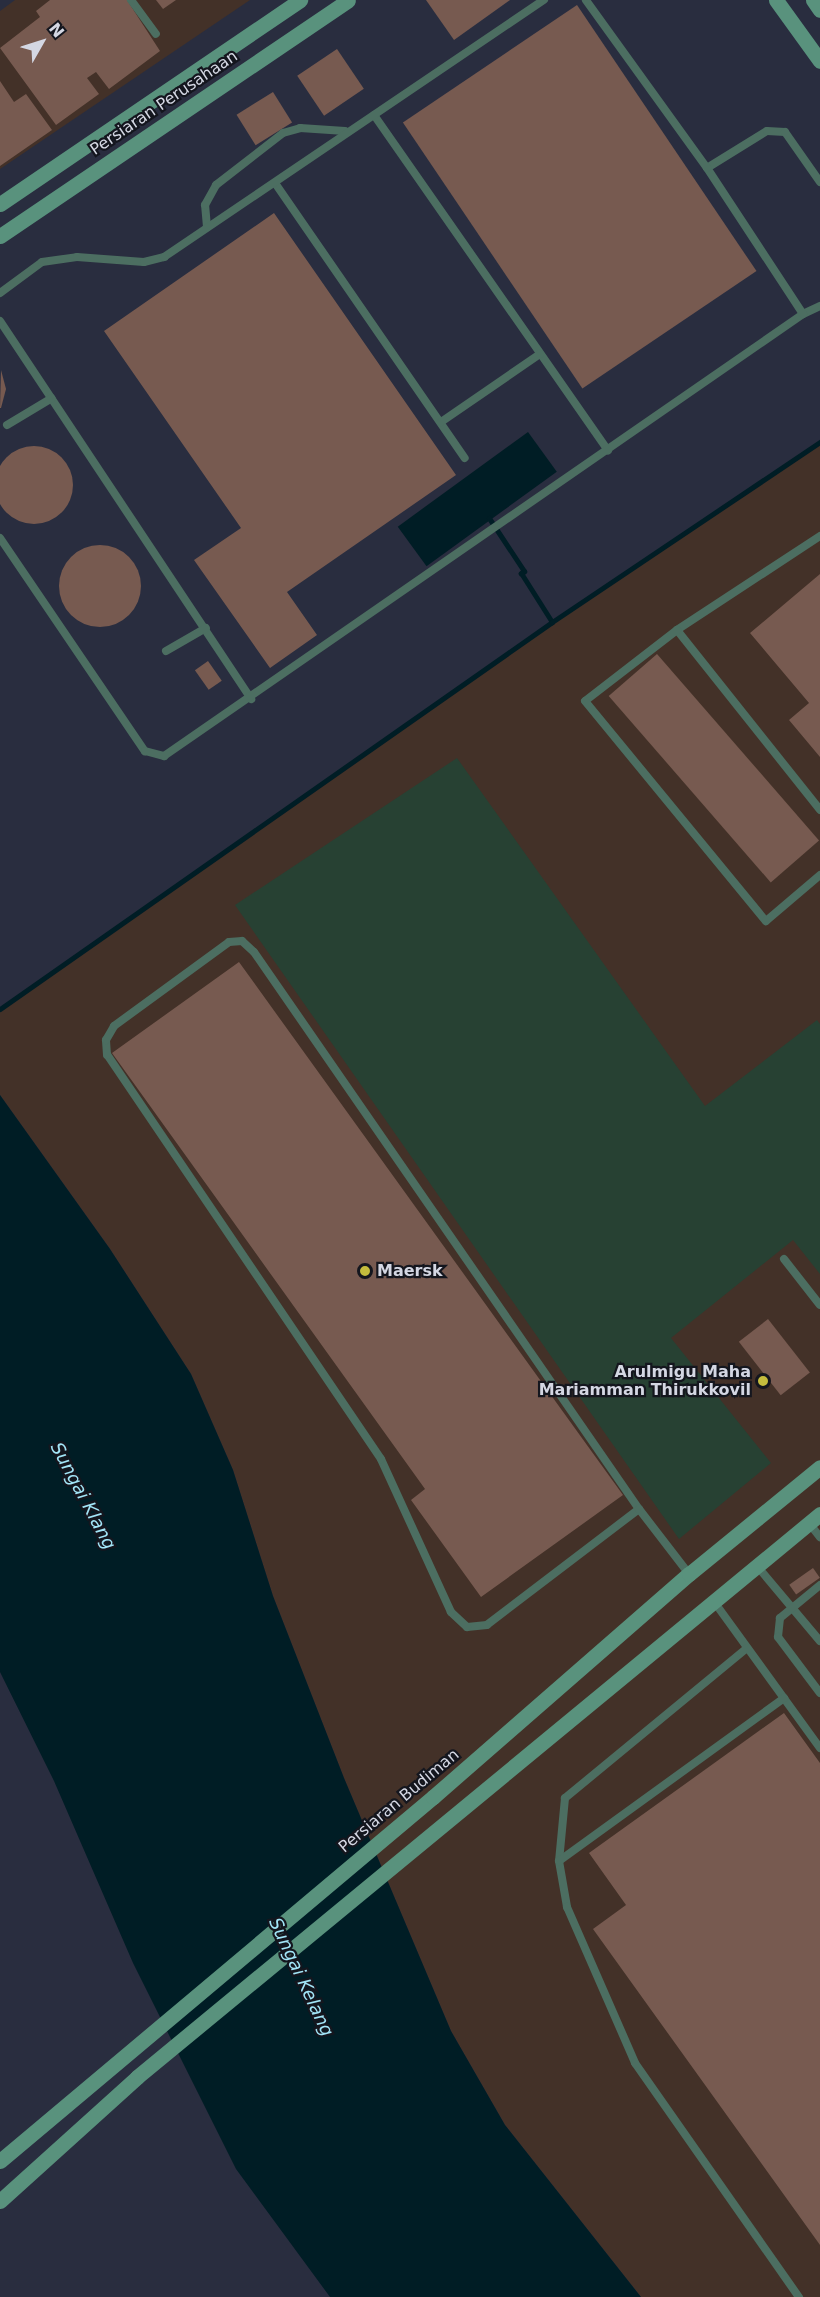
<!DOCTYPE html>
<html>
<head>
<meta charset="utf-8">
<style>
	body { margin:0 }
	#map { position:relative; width:820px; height:2297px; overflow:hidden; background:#292d3f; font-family:"DejaVu Sans",sans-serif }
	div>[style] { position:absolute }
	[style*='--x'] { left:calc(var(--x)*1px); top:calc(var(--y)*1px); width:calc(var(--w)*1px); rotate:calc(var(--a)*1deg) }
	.industrial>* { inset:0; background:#433128 }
	.green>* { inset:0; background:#274133 }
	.water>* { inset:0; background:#001d25; transform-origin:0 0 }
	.stream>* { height:5px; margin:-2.5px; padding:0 2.5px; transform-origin:2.5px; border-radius:2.5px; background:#001d25 }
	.building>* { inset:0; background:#775a50; transform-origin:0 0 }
	.round { border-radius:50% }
	.service>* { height:8px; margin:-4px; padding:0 4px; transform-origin:4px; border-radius:4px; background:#4c6e61 }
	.secondary>* { height:15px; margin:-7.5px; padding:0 7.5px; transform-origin:7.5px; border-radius:7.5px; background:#59927d }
	.dots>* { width:16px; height:16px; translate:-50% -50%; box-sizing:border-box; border:3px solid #14161e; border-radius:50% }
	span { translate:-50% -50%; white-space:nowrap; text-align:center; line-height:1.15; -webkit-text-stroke:4.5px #14161e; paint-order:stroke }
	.street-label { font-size:16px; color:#d4d7e3 }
	.poi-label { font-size:16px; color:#d4d7e3; font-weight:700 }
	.left { translate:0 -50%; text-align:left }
	.right { translate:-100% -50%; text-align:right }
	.water-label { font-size:18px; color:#a2e5f7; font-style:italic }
	.north { position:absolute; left:12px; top:12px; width:60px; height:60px; -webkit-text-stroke:4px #14161e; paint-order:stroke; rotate:51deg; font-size:16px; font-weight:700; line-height:24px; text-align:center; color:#d4d7e3 }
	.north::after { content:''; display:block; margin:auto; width:21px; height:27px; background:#d4d7e3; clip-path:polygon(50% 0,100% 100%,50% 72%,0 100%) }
</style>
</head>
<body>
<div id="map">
	<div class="industrial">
		<div style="clip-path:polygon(15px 0,250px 0,0 169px,0 11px)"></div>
		<div style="clip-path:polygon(820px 442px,820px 2297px,641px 2297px,505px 2125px,451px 2031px,344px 1778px,273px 1596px,233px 1470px,191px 1374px,110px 1249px,0 1095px,0 1009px,552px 622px)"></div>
	</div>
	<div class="green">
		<div style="clip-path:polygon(457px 758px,705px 1106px,817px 1020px,820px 1024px,820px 1274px,793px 1240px,671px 1338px,771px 1463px,679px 1539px,235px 905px)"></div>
	</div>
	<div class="water">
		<div style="left:528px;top:432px;width:49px;height:161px;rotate:54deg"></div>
		<div style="clip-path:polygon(0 1095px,110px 1249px,191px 1374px,233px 1470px,273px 1596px,344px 1778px,451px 2031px,505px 2125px,641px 2297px,330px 2297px,236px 2169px,133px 1963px,54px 1781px,0 1672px)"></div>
	</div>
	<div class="stream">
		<div style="--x:489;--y:518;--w:64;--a:56.6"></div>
		<div style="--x:524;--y:571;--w:4;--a:146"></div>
		<div style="--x:521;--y:573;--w:58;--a:57.7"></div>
		<div style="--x:0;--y:1009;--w:674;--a:-35.03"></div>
		<div style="--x:552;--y:622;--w:323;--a:-33.9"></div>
	</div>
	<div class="building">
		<div style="clip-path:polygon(50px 0,127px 0,160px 51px,109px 89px,96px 72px,87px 78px,99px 94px,56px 125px,0 48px,40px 17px,36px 11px)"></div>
		<div style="clip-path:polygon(156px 0,176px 0,163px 9px)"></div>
		<div style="clip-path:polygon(426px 0,510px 0,454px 40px)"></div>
		<div style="left:577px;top:5px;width:321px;height:210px;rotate:56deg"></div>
		<div style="left:337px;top:49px;width:48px;height:48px;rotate:56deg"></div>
		<div style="clip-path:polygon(0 81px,14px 102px,26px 94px,52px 130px,0 166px)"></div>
		<div style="left:273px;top:92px;width:36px;height:43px;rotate:58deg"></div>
		<div style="clip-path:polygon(274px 213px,456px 475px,287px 592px,317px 635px,270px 668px,194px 560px,241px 528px,104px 331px)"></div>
		<div style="clip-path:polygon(1px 370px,6px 389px,1px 408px,0 408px)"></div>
		<div class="round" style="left:-5px;top:446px;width:78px;height:78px"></div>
		<div class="round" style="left:59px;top:545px;width:82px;height:82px"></div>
		<div style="clip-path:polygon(820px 574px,820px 757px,789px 720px,809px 703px,750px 633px)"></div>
		<div style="left:657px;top:654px;width:247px;height:64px;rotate:49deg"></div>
		<div style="left:208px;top:661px;width:24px;height:16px;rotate:55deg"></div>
		<div style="clip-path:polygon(239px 962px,623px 1495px,481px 1597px,411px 1500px,425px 1489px,112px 1053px)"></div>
		<div style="left:768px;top:1319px;width:68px;height:37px;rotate:52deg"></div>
		<div style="left:813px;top:1568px;width:12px;height:29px;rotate:55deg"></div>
		<div style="clip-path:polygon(784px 1713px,820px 1763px,820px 2245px,593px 1929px,626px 1905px,589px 1853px)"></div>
	</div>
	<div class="service">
		<div style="--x:131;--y:0;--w:42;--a:53.7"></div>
		<div style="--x:374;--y:115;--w:409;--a:55.1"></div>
		<div style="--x:707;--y:168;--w:70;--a:-31.7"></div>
		<div style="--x:767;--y:131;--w:18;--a:3"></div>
		<div style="--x:785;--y:132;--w:61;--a:55"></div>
		<div style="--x:275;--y:183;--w:334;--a:55.4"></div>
		<div style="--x:207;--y:227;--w:22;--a:-95"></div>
		<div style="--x:205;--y:205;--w:23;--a:-61"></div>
		<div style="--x:216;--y:185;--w:85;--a:-37.8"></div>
		<div style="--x:283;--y:133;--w:18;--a:-16"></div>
		<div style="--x:300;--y:128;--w:45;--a:3.8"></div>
		<div style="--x:0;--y:293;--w:52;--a:-36.4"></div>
		<div style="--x:42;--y:262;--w:35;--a:-8"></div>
		<div style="--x:77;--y:257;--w:67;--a:4.3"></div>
		<div style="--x:144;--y:262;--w:21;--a:-14"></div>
		<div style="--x:164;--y:257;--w:459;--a:-34.1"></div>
		<div style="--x:803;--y:314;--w:19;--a:-25"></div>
		<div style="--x:0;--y:321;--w:454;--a:56.4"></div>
		<div style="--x:441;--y:422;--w:120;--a:-34.5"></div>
		<div style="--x:7;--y:425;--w:52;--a:-31"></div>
		<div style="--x:820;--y:536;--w:171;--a:146.7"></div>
		<div style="--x:677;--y:630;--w:230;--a:51.5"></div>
		<div style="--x:0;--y:538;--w:258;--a:55.8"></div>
		<div style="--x:145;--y:751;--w:20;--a:15"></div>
		<div style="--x:164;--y:756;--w:777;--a:-34.67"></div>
		<div style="--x:803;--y:314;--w:175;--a:-123.3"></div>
		<div style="--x:707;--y:168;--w:207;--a:-125.8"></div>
		<div style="--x:677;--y:630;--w:116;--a:142.3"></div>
		<div style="--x:585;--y:701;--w:285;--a:50.6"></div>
		<div style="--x:766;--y:921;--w:71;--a:-40.4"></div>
		<div style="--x:166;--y:651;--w:46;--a:-29.9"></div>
		<div style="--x:784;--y:1259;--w:58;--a:52"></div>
		<div style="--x:639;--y:1509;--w:191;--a:142.7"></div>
		<div style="--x:487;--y:1625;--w:20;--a:174"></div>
		<div style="--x:467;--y:1627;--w:22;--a:-137"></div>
		<div style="--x:451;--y:1612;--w:168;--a:-114.6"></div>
		<div style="--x:381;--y:1459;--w:488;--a:-124.1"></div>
		<div style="--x:107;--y:1055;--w:15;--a:-94"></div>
		<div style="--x:106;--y:1040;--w:16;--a:-60"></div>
		<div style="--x:114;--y:1026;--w:142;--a:-36.1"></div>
		<div style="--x:229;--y:942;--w:13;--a:-4"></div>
		<div style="--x:242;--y:941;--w:16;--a:43"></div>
		<div style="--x:254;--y:952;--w:677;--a:55.35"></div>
		<div style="--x:639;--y:1509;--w:82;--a:52.4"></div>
		<div style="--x:809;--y:1523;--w:18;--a:52"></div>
		<div style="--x:757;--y:1566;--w:98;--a:50"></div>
		<div style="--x:820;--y:1585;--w:52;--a:140.5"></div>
		<div style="--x:780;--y:1618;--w:19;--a:96"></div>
		<div style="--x:778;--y:1637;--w:70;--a:53.1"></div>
		<div style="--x:715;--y:1603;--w:179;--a:54.1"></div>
		<div style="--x:747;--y:1648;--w:236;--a:140.5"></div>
		<div style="--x:565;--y:1798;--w:63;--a:95.4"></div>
		<div style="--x:559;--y:1861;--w:47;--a:80.1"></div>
		<div style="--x:567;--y:1907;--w:170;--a:66.4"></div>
		<div style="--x:635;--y:2063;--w:286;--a:55"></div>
		<div style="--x:559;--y:1861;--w:278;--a:-35.9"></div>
	</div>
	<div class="secondary">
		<div style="--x:776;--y:0;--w:75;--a:54.2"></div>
		<div style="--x:813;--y:0;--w:12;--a:55"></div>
		<div style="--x:0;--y:204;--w:363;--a:-34.2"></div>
		<div style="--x:0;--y:236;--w:420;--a:-34.1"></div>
		<div style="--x:0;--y:2161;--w:566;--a:-40.05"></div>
		<div style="--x:433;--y:1797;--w:340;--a:-41.1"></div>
		<div style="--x:689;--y:1574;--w:169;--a:-39.2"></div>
		<div style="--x:0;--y:2201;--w:185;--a:-42.1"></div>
		<div style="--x:137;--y:2077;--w:885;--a:-39.5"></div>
	</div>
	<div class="dots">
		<div style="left:365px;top:1271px;background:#c4bc3d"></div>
		<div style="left:763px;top:1381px;background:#c4bc3d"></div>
	</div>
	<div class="street-label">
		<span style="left:164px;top:103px;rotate:-34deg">Persiaran Perusahaan</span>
		<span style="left:399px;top:1801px;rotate:-40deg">Persiaran Budiman</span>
	</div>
	<div class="poi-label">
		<span class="left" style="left:377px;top:1271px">Maersk</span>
		<span class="right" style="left:751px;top:1381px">Arulmigu Maha<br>Mariamman Thirukkovil</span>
	</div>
	<div class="water-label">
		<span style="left:83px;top:1496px;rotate:62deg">Sungai Klang</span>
		<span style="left:301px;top:1977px;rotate:65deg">Sungai Kelang</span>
	</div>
	<div class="north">N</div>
</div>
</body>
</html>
